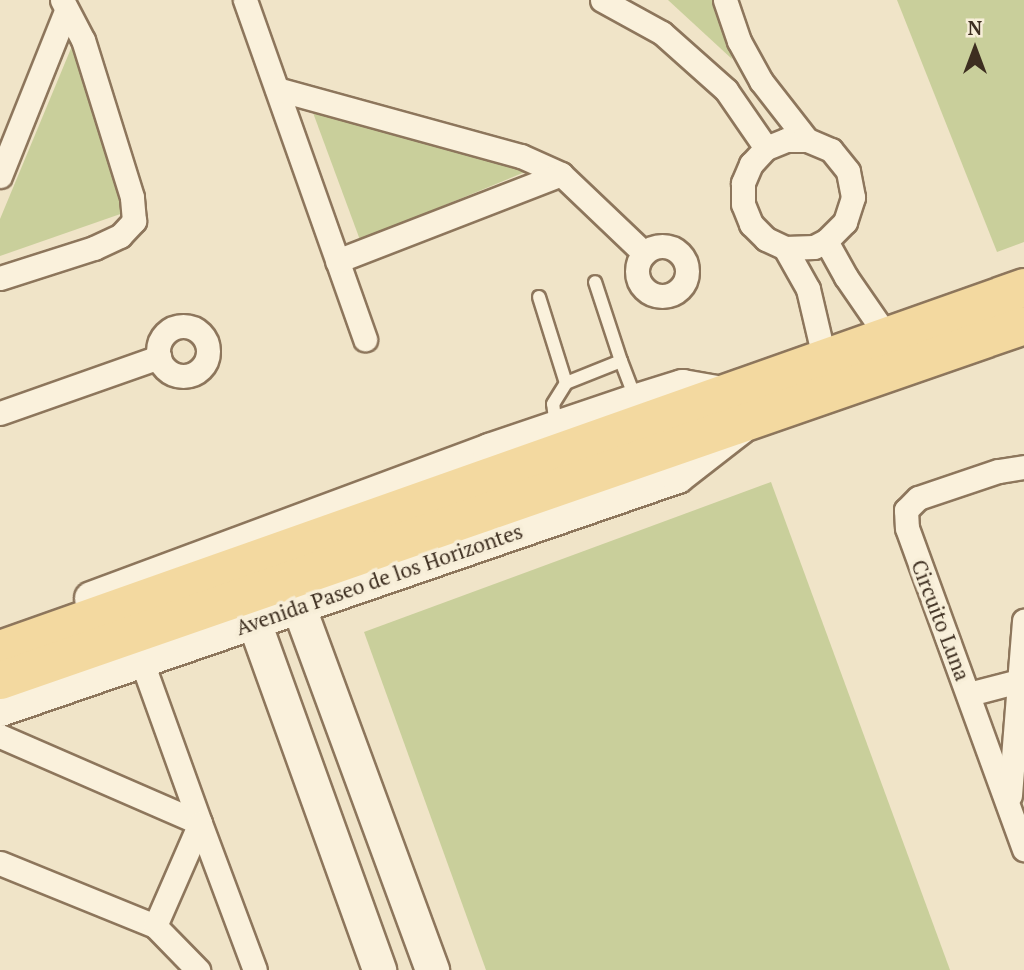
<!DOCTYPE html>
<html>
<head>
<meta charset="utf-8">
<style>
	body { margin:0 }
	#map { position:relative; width:1024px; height:970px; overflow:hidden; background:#f0e4c8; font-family:"PT Serif",serif }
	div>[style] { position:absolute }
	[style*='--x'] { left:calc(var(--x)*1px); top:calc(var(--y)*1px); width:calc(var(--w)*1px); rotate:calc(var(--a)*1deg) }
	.green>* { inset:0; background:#c9cf9b }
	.roads { filter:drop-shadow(2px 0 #8d765c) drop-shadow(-2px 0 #8d765c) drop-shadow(0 2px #8d765c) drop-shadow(0 -2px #8d765c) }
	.lane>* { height:12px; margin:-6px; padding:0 6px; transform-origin:6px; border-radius:6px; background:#faf1dc }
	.street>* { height:23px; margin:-11.5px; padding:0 11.5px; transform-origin:11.5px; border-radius:11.5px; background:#faf1dc }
	.street>.ring { margin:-11.5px; padding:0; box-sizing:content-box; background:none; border:23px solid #faf1dc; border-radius:50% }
	.secondary>* { height:33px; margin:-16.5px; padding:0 16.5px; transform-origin:16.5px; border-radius:16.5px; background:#faf1dc }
	.primary>* { height:37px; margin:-18.5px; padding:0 18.5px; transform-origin:18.5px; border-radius:18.5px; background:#f3d9a0 }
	span { translate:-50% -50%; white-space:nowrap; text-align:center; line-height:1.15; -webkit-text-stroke:7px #f7eed8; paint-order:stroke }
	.street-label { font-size:21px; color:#3d2e20 }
	.north { position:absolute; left:940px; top:14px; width:70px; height:70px; -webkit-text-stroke:5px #f7eed8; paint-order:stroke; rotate:0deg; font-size:19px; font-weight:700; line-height:28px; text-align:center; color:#3d2e20 }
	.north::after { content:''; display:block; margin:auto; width:24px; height:32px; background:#3d2e20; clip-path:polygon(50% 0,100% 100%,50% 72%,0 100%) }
</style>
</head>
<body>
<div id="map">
	<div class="green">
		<div style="clip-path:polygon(668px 0,716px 0,732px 59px)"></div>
		<div style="clip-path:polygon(897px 0,1024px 0,1024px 242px,997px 252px)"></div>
		<div style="clip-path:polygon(72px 46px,129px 211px,0 256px,0 219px)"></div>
		<div style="clip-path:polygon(312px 110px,535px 168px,360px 240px)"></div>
		<div style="clip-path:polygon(771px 482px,950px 970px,486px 970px,364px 632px)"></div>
	</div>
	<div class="roads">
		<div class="lane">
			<div style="--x:539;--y:297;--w:90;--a:72.6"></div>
			<div style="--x:621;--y:361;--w:42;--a:69"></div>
			<div style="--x:556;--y:427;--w:23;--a:-97"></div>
			<div style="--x:553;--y:404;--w:25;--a:-58"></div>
			<div style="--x:566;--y:383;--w:59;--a:-21.8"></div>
			<div style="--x:621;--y:361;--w:83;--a:-108.2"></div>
		</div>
		<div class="street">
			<div style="--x:245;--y:0;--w:360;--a:70.5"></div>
			<div style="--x:602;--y:0;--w:68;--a:28.8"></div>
			<div style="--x:662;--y:33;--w:86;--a:41.7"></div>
			<div style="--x:726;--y:90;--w:70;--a:55.4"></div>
			<div style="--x:725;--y:0;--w:43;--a:71.1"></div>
			<div style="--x:739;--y:41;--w:46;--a:61.2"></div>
			<div style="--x:761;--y:81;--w:75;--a:52.1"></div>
			<div style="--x:277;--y:89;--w:253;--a:15.4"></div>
			<div style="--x:521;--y:156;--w:44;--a:24.2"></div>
			<div style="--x:561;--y:174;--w:115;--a:43.6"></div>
			<div style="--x:0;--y:176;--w:178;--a:-68.2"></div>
			<div style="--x:826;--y:241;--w:41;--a:60.9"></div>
			<div style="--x:846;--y:277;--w:70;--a:55.4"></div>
			<div class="ring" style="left:637px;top:246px;width:27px;height:27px"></div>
			<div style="--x:785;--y:248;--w:29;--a:-2"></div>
			<div style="--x:814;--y:247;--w:13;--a:-27"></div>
			<div style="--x:826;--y:241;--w:27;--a:-45"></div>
			<div style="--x:845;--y:222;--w:26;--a:-72"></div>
			<div style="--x:853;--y:197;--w:26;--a:-101"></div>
			<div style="--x:848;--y:171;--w:27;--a:-129"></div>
			<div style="--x:831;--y:150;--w:26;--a:-157"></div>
			<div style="--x:807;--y:140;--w:21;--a:180"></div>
			<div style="--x:786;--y:140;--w:22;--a:158"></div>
			<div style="--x:766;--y:148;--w:22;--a:133"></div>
			<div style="--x:751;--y:164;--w:21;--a:113"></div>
			<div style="--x:743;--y:183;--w:21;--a:90"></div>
			<div style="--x:743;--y:204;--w:22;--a:68"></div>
			<div style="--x:751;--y:224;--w:21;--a:45"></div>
			<div style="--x:766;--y:239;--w:21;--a:25"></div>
			<div style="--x:785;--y:248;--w:47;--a:60.7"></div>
			<div style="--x:808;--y:289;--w:70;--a:76.8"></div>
			<div style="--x:337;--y:261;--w:240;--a:-21.2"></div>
			<div style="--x:0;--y:278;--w:99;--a:-17.7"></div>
			<div style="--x:94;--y:248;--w:29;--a:-25"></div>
			<div style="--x:120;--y:236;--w:21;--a:-47"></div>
			<div style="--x:134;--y:221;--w:24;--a:-95"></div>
			<div style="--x:132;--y:197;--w:164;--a:-107.3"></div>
			<div style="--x:83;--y:40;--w:45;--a:-117.7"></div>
			<div class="ring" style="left:158px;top:326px;width:27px;height:27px"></div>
			<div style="--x:0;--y:413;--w:169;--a:-19.4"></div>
			<div style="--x:1024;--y:467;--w:26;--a:171"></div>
			<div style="--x:998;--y:471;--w:84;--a:161.4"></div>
			<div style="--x:918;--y:498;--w:17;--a:135"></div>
			<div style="--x:906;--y:510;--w:18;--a:87"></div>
			<div style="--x:907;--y:528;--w:342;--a:70"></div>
			<div style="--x:969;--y:694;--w:52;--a:-14.6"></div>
			<div style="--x:0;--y:736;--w:218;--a:23.5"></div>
			<div style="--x:200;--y:823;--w:174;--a:-109.8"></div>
			<div style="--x:1010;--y:795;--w:175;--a:-85.4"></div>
			<div style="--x:200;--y:823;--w:157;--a:69.5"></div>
			<div style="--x:0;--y:863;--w:167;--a:22.1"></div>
			<div style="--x:155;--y:926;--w:62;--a:45.7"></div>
			<div style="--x:155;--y:926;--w:112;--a:-66.4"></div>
		</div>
		<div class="secondary">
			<div style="--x:91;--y:598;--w:425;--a:-20.4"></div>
			<div style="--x:489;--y:450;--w:156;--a:-18.7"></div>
			<div style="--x:637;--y:400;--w:47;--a:-17.3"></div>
			<div style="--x:682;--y:386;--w:39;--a:10"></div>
			<div style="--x:299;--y:608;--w:386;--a:69.8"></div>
			<div style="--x:254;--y:622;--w:370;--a:70.2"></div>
			<div style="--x:0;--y:709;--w:716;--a:-18.99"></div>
			<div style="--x:677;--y:476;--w:80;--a:-37.9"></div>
		</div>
		<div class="primary">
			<div style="--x:0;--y:649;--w:1086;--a:-19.47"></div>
			<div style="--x:0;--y:680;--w:1084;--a:-19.12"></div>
		</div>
	</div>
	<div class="street-label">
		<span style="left:379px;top:579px;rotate:-19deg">Avenida Paseo de los Horizontes</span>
		<span style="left:941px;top:620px;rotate:69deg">Circuito Luna</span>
	</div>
	<div class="north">N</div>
</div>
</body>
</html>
